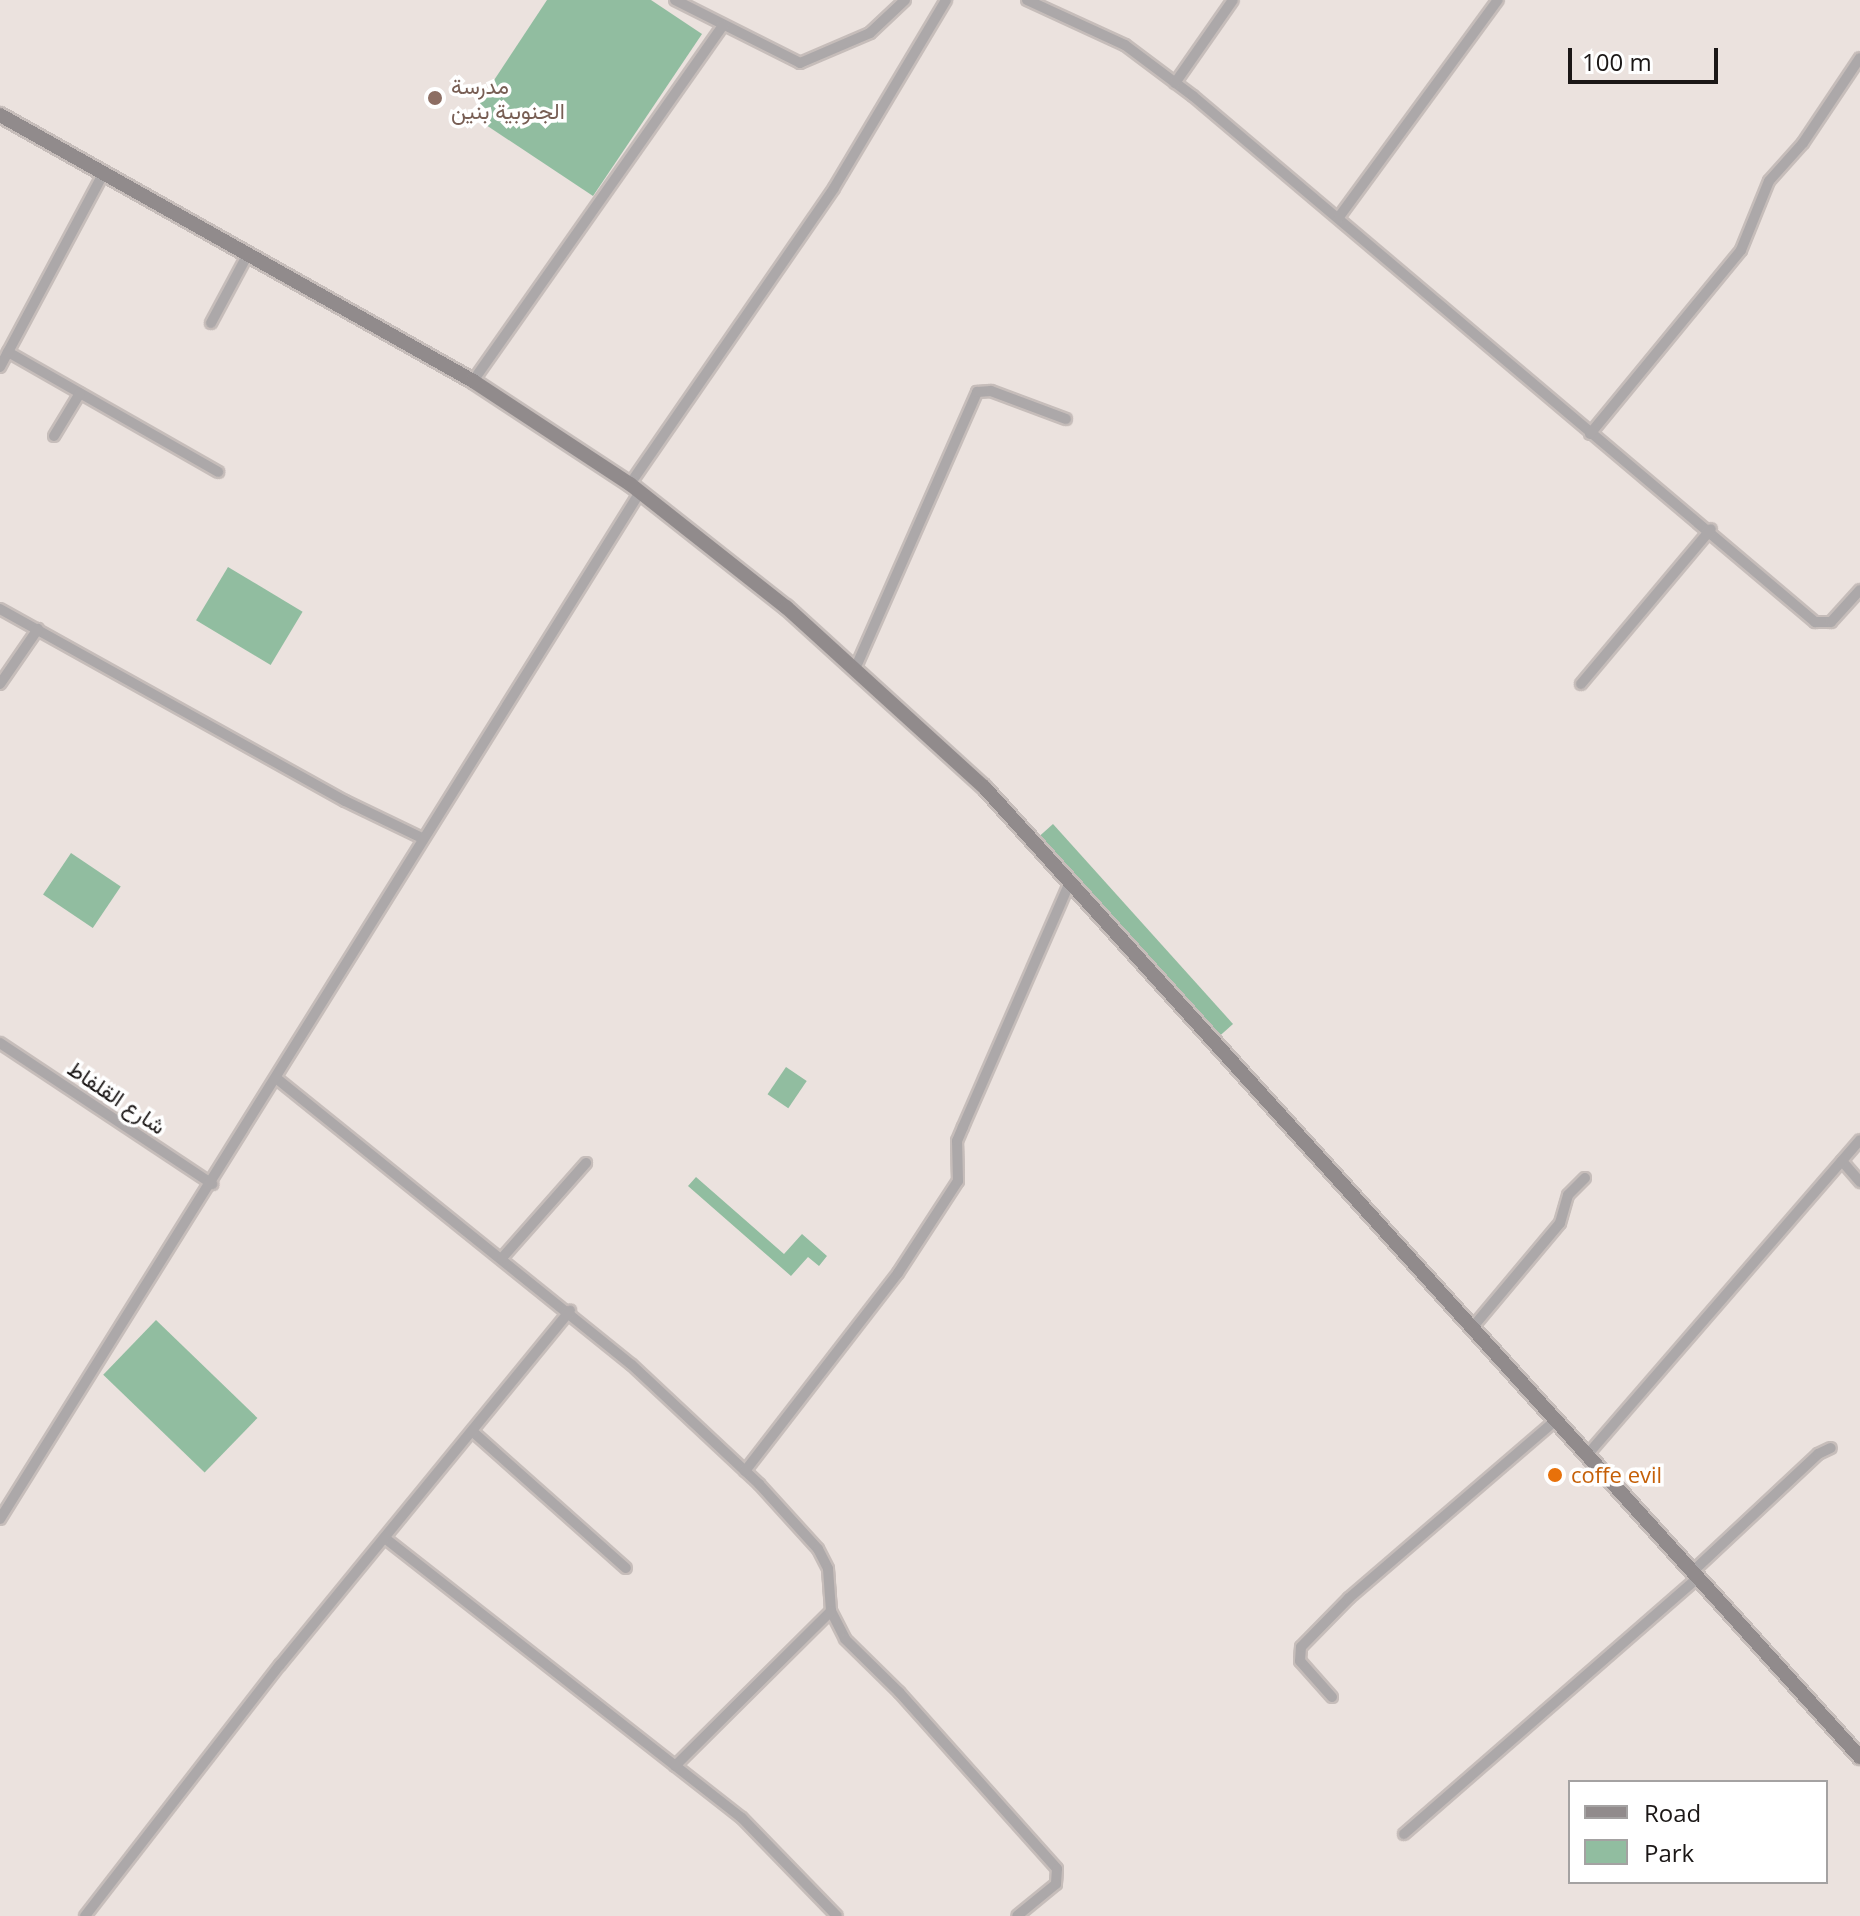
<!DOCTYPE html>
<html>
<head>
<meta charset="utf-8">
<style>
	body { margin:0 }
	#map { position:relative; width:1860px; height:1916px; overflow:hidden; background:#ebe2de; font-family:"Open Sans",Vazirmatn,sans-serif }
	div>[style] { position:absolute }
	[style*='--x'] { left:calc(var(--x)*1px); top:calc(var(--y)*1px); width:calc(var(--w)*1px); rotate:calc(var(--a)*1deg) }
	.green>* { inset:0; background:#91bda0; transform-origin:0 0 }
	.roads { filter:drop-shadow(2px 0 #c6bdba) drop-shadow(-2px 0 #c6bdba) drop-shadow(0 2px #c6bdba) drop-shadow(0 -2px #c6bdba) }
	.street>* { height:10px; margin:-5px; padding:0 5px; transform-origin:5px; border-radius:5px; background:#aca8a9 }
	.secondary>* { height:14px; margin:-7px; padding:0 7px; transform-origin:7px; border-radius:7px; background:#918b8c }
	.dots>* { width:22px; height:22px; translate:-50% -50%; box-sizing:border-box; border:4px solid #fff; border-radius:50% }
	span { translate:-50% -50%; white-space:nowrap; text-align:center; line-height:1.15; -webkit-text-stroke:7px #fff; paint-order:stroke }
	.education-label { font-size:22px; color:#785e54 }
	.left { translate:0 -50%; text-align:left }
	.street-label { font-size:22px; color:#1b1716 }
	.food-label { font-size:22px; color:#c56008 }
	.legend { position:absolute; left:1568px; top:1780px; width:260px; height:104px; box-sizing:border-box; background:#fff; border:2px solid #a4a2a2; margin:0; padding:10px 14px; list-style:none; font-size:24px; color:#1b1716 }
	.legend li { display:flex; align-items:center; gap:16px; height:40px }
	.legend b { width:40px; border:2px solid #a4a2a2 }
	.scale { position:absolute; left:1568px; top:48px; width:150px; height:36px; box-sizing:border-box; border:4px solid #1b1716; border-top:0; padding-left:10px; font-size:24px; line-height:28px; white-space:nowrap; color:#1b1716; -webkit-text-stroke:6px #fff; paint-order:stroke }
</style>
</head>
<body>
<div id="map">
	<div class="green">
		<div style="clip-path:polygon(547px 0,651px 0,702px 34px,593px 196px,471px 115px)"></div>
		<div style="left:228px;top:567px;width:87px;height:62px;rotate:31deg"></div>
		<div style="left:1053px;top:824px;width:269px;height:18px;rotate:48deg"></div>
		<div style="left:71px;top:853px;width:60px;height:50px;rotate:34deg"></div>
		<div style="left:786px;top:1067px;width:25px;height:33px;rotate:34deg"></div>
		<div style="clip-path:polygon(696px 1177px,784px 1254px,802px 1234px,827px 1256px,819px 1266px,808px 1257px,791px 1276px,688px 1186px)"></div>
		<div style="left:156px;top:1320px;width:141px;height:76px;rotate:44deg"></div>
	</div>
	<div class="roads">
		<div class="street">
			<div style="--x:675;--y:0;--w:140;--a:26.7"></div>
			<div style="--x:800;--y:63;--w:76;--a:-23.2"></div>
			<div style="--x:870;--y:33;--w:48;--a:-43.3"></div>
			<div style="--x:1027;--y:0;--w:108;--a:24.7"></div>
			<div style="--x:1125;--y:45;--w:85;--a:36.9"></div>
			<div style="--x:1193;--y:96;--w:815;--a:40.22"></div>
			<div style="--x:1815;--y:622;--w:16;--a:0"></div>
			<div style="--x:1831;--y:622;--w:43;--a:-47.8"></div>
			<div style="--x:1175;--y:83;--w:101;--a:-55.1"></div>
			<div style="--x:1339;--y:217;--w:269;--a:-53.8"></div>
			<div style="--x:211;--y:323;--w:76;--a:-61.8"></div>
			<div style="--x:8;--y:352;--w:242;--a:29.7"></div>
			<div style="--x:0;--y:367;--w:221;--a:-61.9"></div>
			<div style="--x:473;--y:381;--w:435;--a:-54.9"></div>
			<div style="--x:1590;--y:434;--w:238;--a:-50.6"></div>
			<div style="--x:1741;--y:250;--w:74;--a:-67.9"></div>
			<div style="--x:1769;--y:181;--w:51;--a:-48.2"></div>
			<div style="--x:1803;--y:143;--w:102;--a:-56.2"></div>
			<div style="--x:54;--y:436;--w:50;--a:-58.8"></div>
			<div style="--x:630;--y:484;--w:359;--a:-55.4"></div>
			<div style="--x:834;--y:188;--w:219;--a:-59.2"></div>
			<div style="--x:0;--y:609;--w:395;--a:29.1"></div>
			<div style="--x:345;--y:801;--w:85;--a:25.7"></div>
			<div style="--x:855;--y:669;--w:303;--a:-66.2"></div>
			<div style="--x:977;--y:392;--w:14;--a:-4"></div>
			<div style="--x:991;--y:391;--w:80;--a:20.5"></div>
			<div style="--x:0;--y:684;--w:67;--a:-55.4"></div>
			<div style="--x:1581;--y:684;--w:202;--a:-50"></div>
			<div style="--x:0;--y:1043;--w:255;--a:33.6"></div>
			<div style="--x:276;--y:1078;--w:457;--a:38.9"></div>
			<div style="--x:632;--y:1365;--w:174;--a:43.1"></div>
			<div style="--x:759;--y:1484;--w:88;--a:47.8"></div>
			<div style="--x:818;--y:1549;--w:22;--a:63"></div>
			<div style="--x:828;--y:1569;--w:42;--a:85.9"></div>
			<div style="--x:831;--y:1611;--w:31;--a:63"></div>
			<div style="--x:845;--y:1639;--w:76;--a:44.5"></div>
			<div style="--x:899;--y:1692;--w:237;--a:48.2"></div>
			<div style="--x:1057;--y:1869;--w:15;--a:94"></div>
			<div style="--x:1056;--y:1884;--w:50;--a:140.6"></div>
			<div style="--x:1842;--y:1161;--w:28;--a:49"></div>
			<div style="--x:502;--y:1258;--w:127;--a:-48.5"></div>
			<div style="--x:1472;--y:1328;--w:137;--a:-50"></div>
			<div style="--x:1560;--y:1223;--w:29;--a:-74"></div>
			<div style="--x:1568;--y:1195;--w:24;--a:-45"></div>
			<div style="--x:472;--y:1431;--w:206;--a:41.7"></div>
			<div style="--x:1588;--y:1454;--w:415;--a:-49.1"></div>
			<div style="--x:745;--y:1471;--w:250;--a:-52.3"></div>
			<div style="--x:898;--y:1273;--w:110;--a:-56.9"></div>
			<div style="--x:958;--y:1181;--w:40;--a:-91.4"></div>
			<div style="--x:957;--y:1141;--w:15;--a:-67"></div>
			<div style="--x:963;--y:1127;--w:265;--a:-66.4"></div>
			<div style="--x:0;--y:1519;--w:1210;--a:-58.07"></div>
			<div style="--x:386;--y:1539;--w:452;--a:38.1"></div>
			<div style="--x:742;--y:1818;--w:136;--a:45.9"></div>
			<div style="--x:1691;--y:1573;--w:174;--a:-43.1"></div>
			<div style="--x:1818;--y:1454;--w:14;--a:-25"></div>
			<div style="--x:1332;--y:1697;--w:48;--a:-131.6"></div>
			<div style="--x:1300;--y:1661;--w:14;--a:-86"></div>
			<div style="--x:1301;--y:1647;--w:69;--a:-45.6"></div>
			<div style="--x:1349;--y:1598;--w:273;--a:-40.7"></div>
			<div style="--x:675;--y:1766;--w:220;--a:-44.8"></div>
			<div style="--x:1404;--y:1834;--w:388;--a:-41.1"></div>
			<div style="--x:85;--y:1916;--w:318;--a:-52.2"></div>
			<div style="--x:280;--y:1665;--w:458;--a:-50.7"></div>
		</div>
		<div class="secondary">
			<div style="--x:0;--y:115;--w:543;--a:29.35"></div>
			<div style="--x:473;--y:381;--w:188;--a:33.3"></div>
			<div style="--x:630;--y:484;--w:199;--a:38.3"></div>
			<div style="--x:786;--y:607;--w:268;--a:42.3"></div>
			<div style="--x:984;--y:787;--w:1307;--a:47.92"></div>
		</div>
	</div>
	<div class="dots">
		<div style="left:435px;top:98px;background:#8d6e63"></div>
		<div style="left:1555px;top:1475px;background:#e8710a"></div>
	</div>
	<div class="education-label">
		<span class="left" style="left:451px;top:98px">مدرسة<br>الجنوبية بنين</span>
	</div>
	<div class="street-label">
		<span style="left:117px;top:1097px;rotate:34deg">شارع القلفاط</span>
	</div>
	<div class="food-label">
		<span class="left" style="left:1571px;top:1475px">coffe evil</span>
	</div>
	<ul class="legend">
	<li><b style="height:10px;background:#918b8c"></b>Road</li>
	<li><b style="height:22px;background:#91bda0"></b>Park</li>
	</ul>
	<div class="scale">100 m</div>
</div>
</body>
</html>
